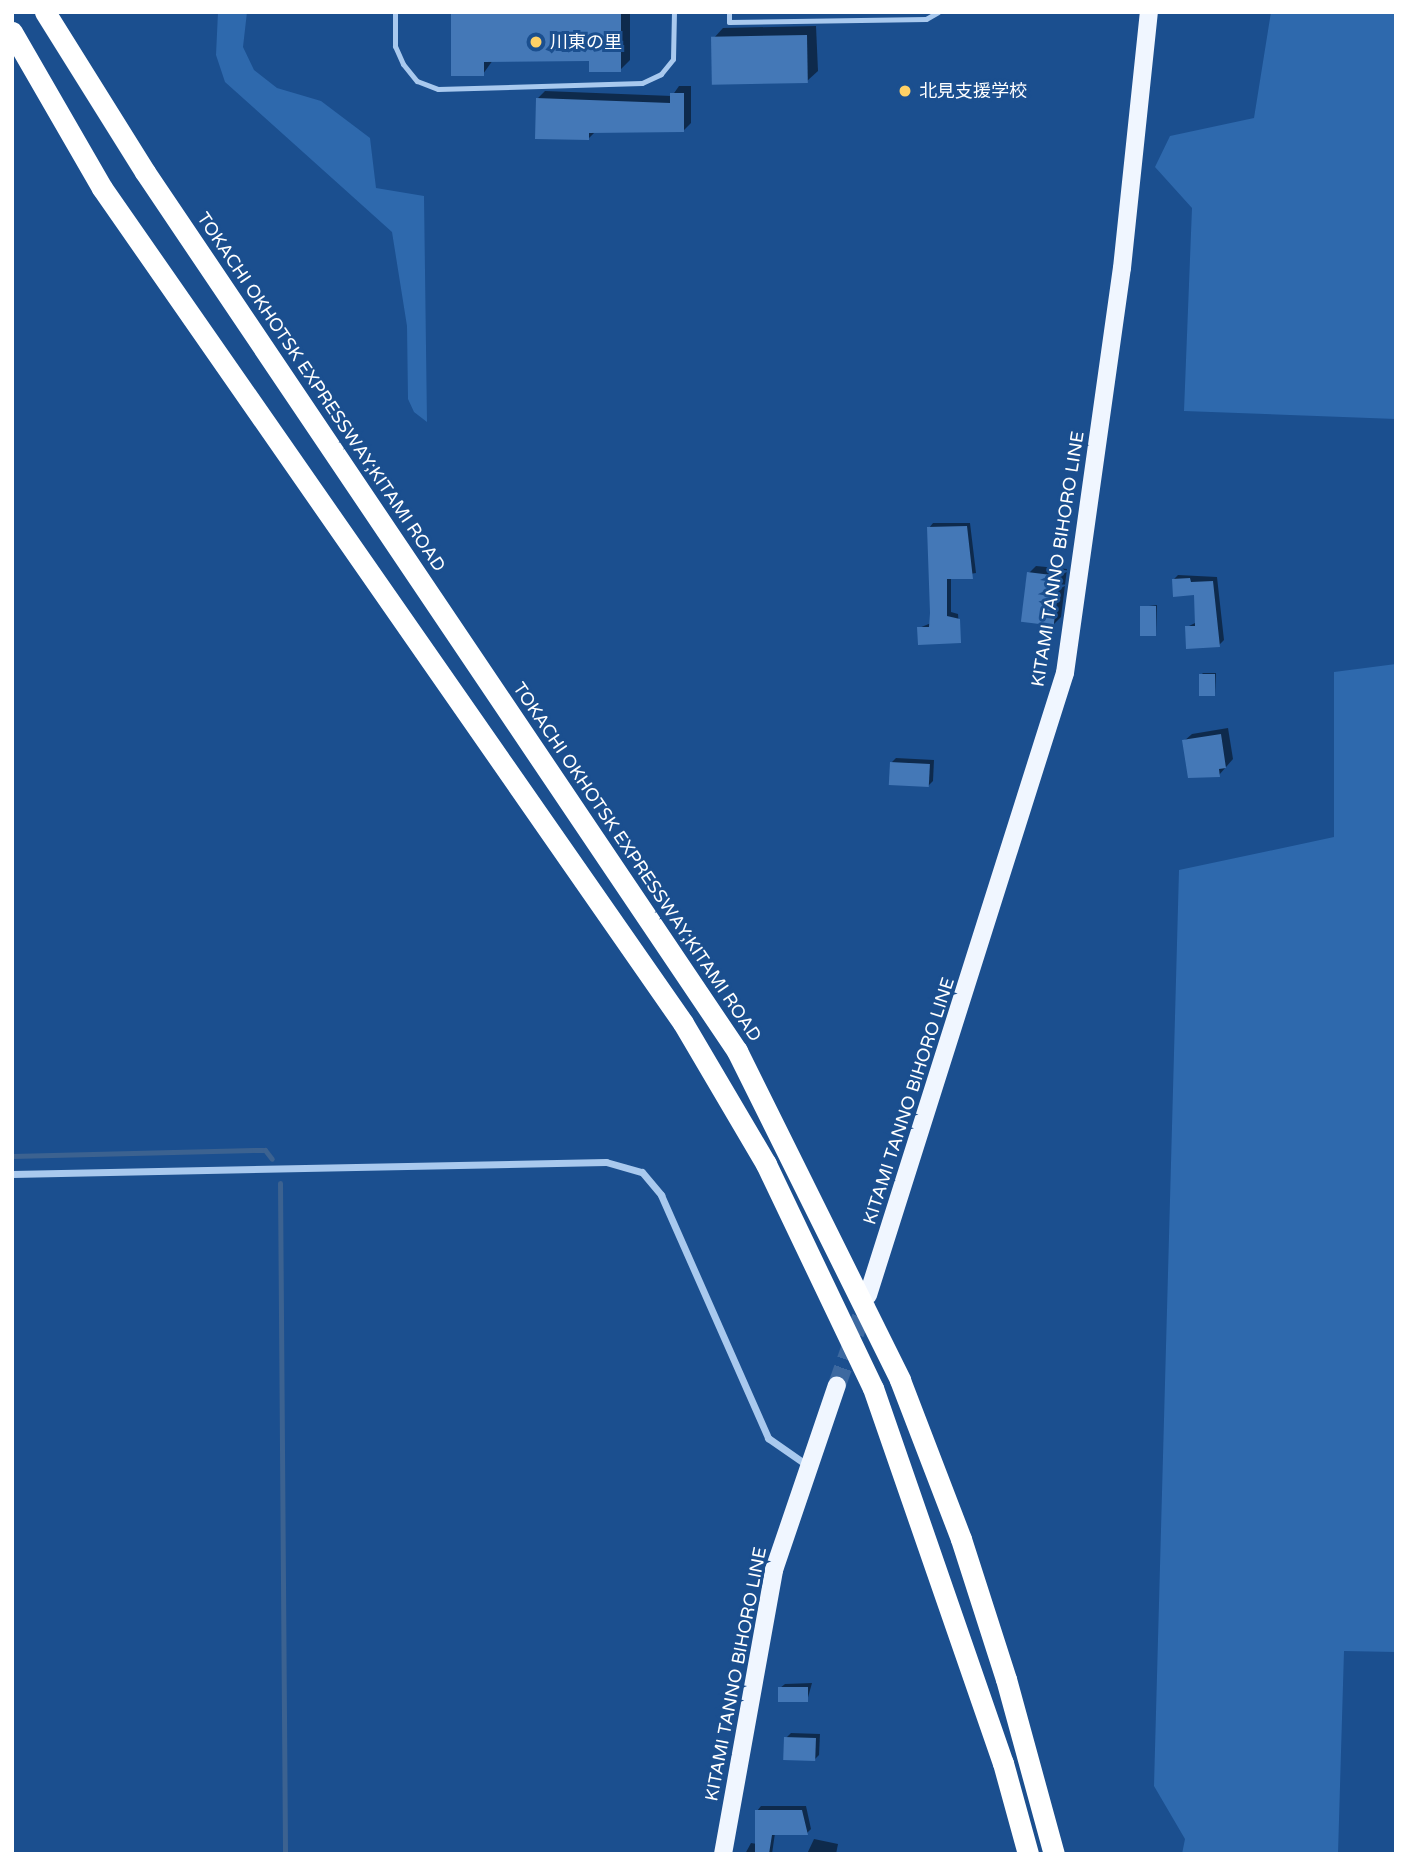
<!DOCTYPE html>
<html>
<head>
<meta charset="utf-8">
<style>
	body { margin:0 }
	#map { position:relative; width:1408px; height:1866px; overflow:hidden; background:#1b4f8f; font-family:"Varela Round","Noto Sans JP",sans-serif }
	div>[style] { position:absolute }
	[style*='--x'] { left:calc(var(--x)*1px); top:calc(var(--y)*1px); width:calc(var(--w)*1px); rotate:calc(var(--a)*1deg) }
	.green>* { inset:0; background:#2e69ad }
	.shadow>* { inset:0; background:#0007 }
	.stream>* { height:5px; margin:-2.5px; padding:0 2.5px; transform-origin:2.5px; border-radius:2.5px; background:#3c6290 }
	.building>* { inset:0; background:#4478b7; transform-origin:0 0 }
	.primary-tunnel>* { height:18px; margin-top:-9px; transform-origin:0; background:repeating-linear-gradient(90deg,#3d69a0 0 18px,transparent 0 27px) }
	.service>* { height:5px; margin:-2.5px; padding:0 2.5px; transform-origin:2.5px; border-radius:2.5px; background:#a9c9ee }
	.minor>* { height:7px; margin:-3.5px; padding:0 3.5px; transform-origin:3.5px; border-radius:3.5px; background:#a9c9ee }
	.primary>* { height:18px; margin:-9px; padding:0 9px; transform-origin:9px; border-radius:9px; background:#f0f6ff }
	.motorway>* { height:21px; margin:-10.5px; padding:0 10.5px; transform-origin:10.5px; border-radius:10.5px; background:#fff }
	.dots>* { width:19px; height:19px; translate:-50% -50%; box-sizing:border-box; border:4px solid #1b4f8f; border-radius:50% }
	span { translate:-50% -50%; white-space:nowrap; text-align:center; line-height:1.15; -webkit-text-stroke:6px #1b4f8f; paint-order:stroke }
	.poi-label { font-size:18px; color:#fff }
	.left { translate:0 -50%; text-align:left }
	.street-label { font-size:18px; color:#fff }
	.frame { position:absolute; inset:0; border:14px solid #fff; pointer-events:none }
</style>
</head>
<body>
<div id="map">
	<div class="green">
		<div style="clip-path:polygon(218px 12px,247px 12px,243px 47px,254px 70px,277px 88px,321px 101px,370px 138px,376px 188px,424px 196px,427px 422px,414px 412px,408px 399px,407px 326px,392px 232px,225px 82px,216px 55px)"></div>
		<div style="clip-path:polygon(1271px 12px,1396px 12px,1396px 419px,1184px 411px,1192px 208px,1155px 167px,1170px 136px,1254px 118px)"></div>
		<div style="clip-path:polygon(1396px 664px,1396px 1652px,1344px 1651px,1338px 1854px,1182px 1854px,1185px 1839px,1154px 1786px,1179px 870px,1334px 837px,1334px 672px)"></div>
	</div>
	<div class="shadow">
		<div style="clip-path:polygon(453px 12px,630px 12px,630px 60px,620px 70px,591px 59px,493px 60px,483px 74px)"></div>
		<div style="clip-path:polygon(816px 26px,818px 71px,807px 81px,713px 39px,723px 28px)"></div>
		<div style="clip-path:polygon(679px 86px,691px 86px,691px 123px,684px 130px,596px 131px,589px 138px,538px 98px,545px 91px,672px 96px)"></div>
		<div style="clip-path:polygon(933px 523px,970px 523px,976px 573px,951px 577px,951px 612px,958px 614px,960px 641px,919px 628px,931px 623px,929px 528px)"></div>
		<div style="clip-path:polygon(1036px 566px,1067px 569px,1061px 617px,1054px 624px,1029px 573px)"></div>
		<div style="clip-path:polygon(1178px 575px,1217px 577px,1224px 640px,1219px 645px,1187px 627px,1197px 622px,1195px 594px,1173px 580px)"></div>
		<div style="clip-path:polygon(1157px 605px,1156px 633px,1154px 635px,1141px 607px)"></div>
		<div style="clip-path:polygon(1203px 673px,1216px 673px,1215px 693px,1201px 675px)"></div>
		<div style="clip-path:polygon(1228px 728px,1233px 759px,1219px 775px,1184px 741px,1192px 734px)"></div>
		<div style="clip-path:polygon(896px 758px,934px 760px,933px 781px,928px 786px,891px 763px)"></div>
		<div style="clip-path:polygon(812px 1683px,807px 1701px,780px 1688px,785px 1684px)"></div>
		<div style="clip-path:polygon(791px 1733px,820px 1734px,819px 1755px,814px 1760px,786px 1738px)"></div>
		<div style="clip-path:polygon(761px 1806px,806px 1806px,811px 1829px,807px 1833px,775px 1833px,772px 1854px,745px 1854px,751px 1843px,757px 1844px,757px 1811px)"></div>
		<div style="clip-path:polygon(814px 1839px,838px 1844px,836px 1854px,807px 1854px)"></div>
	</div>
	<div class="stream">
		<div style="--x:12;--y:1156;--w:242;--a:-1.4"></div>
		<div style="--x:254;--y:1150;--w:11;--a:0"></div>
		<div style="--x:265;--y:1150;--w:11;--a:52"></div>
		<div style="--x:280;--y:1183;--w:671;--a:89.57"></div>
	</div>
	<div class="building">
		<div style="clip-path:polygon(451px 12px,621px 12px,621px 72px,589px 72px,589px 61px,484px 62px,484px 76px,451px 76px)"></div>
		<div style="left:807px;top:35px;width:48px;height:96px;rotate:89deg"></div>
		<div style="clip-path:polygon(670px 93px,684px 93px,684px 132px,589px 133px,589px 140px,535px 139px,536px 98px,670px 103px)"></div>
		<div style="clip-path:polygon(967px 526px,973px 579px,947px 579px,947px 616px,960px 619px,961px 643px,918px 645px,917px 627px,929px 627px,930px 613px,927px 527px)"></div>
		<div style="left:1027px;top:572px;width:33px;height:50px;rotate:7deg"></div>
		<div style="clip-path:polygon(1190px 578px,1191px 582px,1213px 581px,1220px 647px,1186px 649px,1185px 626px,1195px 626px,1194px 595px,1173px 597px,1172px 579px)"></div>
		<div style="left:1140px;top:606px;width:16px;height:30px"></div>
		<div style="left:1199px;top:674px;width:16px;height:22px"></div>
		<div style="clip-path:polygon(1221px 734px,1226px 768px,1219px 769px,1220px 777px,1188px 778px,1182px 740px)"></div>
		<div style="left:890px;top:762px;width:40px;height:23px;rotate:3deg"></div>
		<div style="left:808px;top:1687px;width:15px;height:30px;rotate:90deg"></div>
		<div style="left:784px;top:1737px;width:32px;height:23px;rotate:2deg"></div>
		<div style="clip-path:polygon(755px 1810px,802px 1810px,808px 1835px,772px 1835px,769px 1854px,755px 1854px)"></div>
	</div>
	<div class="primary-tunnel">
		<div style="--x:837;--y:1385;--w:90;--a:-70.6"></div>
	</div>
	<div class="service">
		<div style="--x:395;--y:12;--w:34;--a:90"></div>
		<div style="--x:395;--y:46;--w:20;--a:66"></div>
		<div style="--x:403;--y:64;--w:22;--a:51"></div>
		<div style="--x:417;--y:81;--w:22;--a:21"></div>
		<div style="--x:438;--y:89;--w:204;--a:-1.7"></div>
		<div style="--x:642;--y:83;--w:21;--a:-25"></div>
		<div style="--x:661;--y:74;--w:19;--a:-51"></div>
		<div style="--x:673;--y:59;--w:47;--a:-88.8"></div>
		<div style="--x:729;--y:12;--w:10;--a:90"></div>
		<div style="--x:729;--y:22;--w:197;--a:-0.9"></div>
		<div style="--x:926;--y:19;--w:14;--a:-30"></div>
	</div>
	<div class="minor">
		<div style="--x:12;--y:1174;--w:594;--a:-1.16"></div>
		<div style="--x:606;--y:1162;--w:37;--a:16"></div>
		<div style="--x:642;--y:1172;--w:30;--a:50"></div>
		<div style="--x:661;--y:1195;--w:266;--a:66.2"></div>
		<div style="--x:768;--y:1438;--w:47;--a:34.7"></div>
	</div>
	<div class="primary">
		<div style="--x:868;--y:1295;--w:652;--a:-72.43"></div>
		<div style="--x:1065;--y:673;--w:409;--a:-82"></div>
		<div style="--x:1122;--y:268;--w:257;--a:-84"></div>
		<div style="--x:723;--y:1854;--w:289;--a:-79.8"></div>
		<div style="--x:774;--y:1570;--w:195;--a:-71.2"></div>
	</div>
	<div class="motorway">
		<div style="--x:45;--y:12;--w:189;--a:58"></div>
		<div style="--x:145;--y:172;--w:1060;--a:56.04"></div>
		<div style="--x:737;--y:1051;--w:367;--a:63.6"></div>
		<div style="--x:900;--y:1380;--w:170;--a:69"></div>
		<div style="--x:961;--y:1539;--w:147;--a:72.2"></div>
		<div style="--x:1006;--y:1679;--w:181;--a:74.7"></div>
		<div style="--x:12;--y:32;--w:180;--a:60"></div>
		<div style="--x:102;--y:188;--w:1017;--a:55.17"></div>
		<div style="--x:683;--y:1023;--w:164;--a:59.5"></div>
		<div style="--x:766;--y:1164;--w:248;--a:64.5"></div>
		<div style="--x:873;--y:1388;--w:397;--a:70.9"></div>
		<div style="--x:1003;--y:1763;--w:94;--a:74.6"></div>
	</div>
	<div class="dots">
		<div style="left:536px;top:42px;background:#ffd166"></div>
		<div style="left:905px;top:91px;background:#ffd166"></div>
	</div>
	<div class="poi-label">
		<span class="left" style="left:550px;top:42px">川東の里</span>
		<span class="left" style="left:919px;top:91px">北見支援学校</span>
	</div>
	<div class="street-label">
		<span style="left:321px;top:392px;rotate:56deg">TOKACHI OKHOTSK EXPRESSWAY;KITAMI ROAD</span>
		<span style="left:1058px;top:559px;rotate:-81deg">KITAMI TANNO BIHORO LINE</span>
		<span style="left:637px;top:862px;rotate:56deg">TOKACHI OKHOTSK EXPRESSWAY;KITAMI ROAD</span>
		<span style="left:909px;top:1101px;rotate:-72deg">KITAMI TANNO BIHORO LINE</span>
		<span style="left:736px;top:1674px;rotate:-79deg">KITAMI TANNO BIHORO LINE</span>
	</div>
	<div class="frame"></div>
</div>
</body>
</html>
